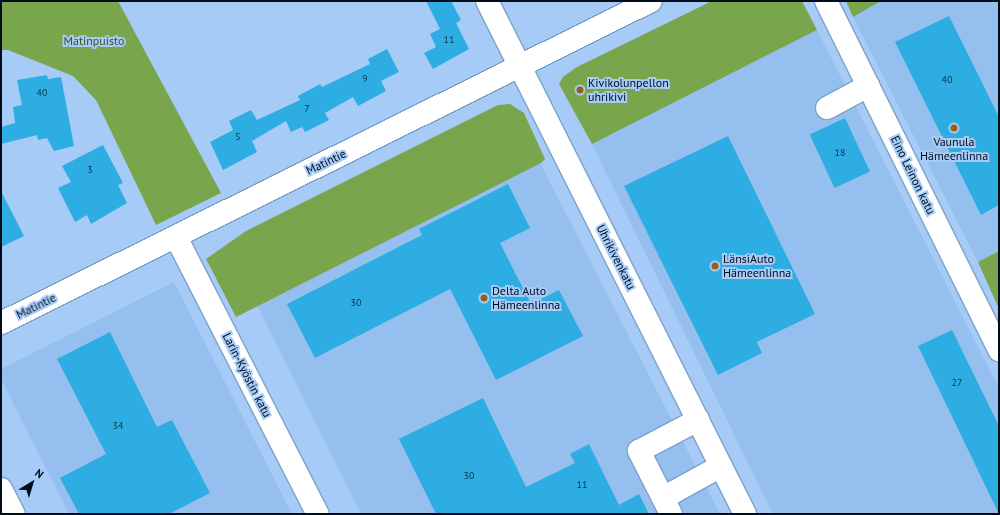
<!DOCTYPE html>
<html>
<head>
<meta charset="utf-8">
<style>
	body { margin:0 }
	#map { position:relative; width:1000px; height:515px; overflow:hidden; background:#a5cbf6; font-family:"PT Sans",sans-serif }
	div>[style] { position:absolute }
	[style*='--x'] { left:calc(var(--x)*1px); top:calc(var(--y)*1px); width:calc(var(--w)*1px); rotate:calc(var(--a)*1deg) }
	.built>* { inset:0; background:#94bfef }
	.green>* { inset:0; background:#79a64c }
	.building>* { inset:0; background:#2dade1; transform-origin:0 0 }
	.roads { filter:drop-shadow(1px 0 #7ca1ca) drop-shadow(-1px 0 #7ca1ca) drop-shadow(0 1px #7ca1ca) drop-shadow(0 -1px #7ca1ca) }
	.minor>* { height:22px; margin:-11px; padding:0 11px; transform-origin:11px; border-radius:11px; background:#fff }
	.major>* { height:22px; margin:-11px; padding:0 11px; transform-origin:11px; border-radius:11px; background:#fff }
	.dots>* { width:11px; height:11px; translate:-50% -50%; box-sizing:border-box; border:2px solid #a5cbf6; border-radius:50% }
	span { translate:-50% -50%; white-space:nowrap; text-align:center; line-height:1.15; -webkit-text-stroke:4px #a5cbf6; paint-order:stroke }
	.number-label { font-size:10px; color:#0d354d }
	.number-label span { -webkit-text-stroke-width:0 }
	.park-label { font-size:12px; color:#3c5324 }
	.poi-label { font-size:12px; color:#020d1c }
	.left { translate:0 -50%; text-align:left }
	.street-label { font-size:12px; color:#020d1c }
	.frame { position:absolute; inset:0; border:2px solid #020d1c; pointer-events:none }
	.north { position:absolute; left:12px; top:463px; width:40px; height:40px; -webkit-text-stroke:3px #a5cbf6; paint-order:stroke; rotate:38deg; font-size:11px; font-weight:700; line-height:16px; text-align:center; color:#020d1c }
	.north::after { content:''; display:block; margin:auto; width:14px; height:18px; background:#020d1c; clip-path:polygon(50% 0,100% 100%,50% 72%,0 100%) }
</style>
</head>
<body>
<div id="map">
	<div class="built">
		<div style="clip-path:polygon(881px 1px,999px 1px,999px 251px,978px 262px,853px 17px)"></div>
		<div style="clip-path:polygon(817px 30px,999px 388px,999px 514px,773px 514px,592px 144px)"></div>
		<div style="clip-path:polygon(540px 163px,720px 514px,361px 514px,257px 305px)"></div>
		<div style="clip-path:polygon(174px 282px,292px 514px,69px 514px,1px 379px,1px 369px)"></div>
	</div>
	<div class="green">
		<div style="clip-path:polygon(1px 1px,118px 1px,221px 193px,156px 225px,96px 100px,73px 76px,8px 50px,1px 50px)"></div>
		<div style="clip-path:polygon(712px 1px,802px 1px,817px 30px,592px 144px,559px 84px,563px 77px,577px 67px)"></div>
		<div style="clip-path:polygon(846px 1px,881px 1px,853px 17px)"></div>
		<div style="clip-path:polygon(510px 104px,524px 113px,545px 159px,541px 163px,236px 317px,206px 259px,246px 231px,498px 105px)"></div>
		<div style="clip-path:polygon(999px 251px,999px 309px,978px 262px)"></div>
	</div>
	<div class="building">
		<div style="clip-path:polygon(426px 1px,451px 1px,461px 20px,456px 23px,469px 49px,433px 69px,424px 53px,436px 47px,430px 34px,440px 29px)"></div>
		<div style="clip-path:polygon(949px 16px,999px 117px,999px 205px,981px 215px,895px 42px)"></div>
		<div style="clip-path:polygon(387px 49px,399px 72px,381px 81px,386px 91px,358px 106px,353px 97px,325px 113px,329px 120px,305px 132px,302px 127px,291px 132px,286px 121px,252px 141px,257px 152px,223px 170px,210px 142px,233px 130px,229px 121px,251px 110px,257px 120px,300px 100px,298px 96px,320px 84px,322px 87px,370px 64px,368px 59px)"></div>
		<div style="clip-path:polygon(47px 75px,48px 79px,61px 77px,74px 146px,54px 151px,47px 138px,38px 140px,37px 135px,1px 144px,1px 127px,15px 123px,13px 107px,22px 105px,17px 80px)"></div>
		<div style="left:845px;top:118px;width:59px;height:39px;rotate:65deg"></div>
		<div style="clip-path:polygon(728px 136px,815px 314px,757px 342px,762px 353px,718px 375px,624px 186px)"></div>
		<div style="clip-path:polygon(103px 145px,123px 183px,118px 185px,127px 203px,91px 224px,87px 215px,75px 222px,58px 188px,71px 182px,62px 166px)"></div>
		<div style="clip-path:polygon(508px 184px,530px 228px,500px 243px,531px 304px,559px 290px,583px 336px,496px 380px,450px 289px,315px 358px,287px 304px,422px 235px,419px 229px)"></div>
		<div style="clip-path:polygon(1px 191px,24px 236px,1px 247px)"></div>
		<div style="clip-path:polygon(952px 330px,999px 426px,999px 514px,918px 346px)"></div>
		<div style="clip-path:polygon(110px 332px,157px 427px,172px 420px,210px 493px,169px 514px,79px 514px,60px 478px,106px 454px,57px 359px)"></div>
		<div style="clip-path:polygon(483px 398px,526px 487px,575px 463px,570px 454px,589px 444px,619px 505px,639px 494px,649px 514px,436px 514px,399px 439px)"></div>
	</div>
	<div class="roads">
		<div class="minor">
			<div style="--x:487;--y:1;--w:574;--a:63.3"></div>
			<div style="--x:826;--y:1;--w:390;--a:63.6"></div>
			<div style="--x:827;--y:108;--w:47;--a:-28.2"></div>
			<div style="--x:176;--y:237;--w:311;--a:62.9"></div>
			<div style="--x:1;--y:323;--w:725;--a:-26.35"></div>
			<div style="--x:663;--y:498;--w:66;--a:-28.9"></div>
			<div style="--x:671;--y:514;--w:71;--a:-116.9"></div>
			<div style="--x:639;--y:451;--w:67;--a:-27.7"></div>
		</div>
		<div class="major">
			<div style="--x:1;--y:489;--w:28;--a:63"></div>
		</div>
	</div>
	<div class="dots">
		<div style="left:580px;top:90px;background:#956215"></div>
		<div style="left:954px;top:128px;background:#956215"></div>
		<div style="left:715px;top:266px;background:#956215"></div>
		<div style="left:484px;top:298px;background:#956215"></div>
	</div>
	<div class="number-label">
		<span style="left:449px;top:40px">11</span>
		<span style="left:365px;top:79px">9</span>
		<span style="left:947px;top:80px">40</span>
		<span style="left:42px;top:93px">40</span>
		<span style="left:307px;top:109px">7</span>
		<span style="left:238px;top:137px">5</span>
		<span style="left:840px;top:153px">18</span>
		<span style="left:90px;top:170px">3</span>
		<span style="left:356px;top:303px">30</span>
		<span style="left:957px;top:383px">27</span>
		<span style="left:118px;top:426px">34</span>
		<span style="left:469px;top:476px">30</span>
		<span style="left:582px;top:485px">11</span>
	</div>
	<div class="park-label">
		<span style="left:94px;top:41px">Matinpuisto</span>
	</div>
	<div class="poi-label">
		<span class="left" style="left:588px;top:90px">Kivikolunpellon<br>uhrikivi</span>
		<span style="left:954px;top:149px">Vaunula<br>Hämeenlinna</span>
		<span class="left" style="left:723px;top:266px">LänsiAuto<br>Hämeenlinna</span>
		<span class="left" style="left:492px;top:298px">Delta Auto<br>Hämeenlinna</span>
	</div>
	<div class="street-label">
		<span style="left:326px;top:162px;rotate:-26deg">Matintie</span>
		<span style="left:913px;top:175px;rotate:64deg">Eino Leinon katu</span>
		<span style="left:616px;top:257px;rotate:63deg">Uhrikivenkatu</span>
		<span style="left:36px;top:306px;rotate:-26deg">Matintie</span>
		<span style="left:247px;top:375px;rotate:63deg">Larin-Kyöstin katu</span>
	</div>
	<div class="frame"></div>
	<div class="north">N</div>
</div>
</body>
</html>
